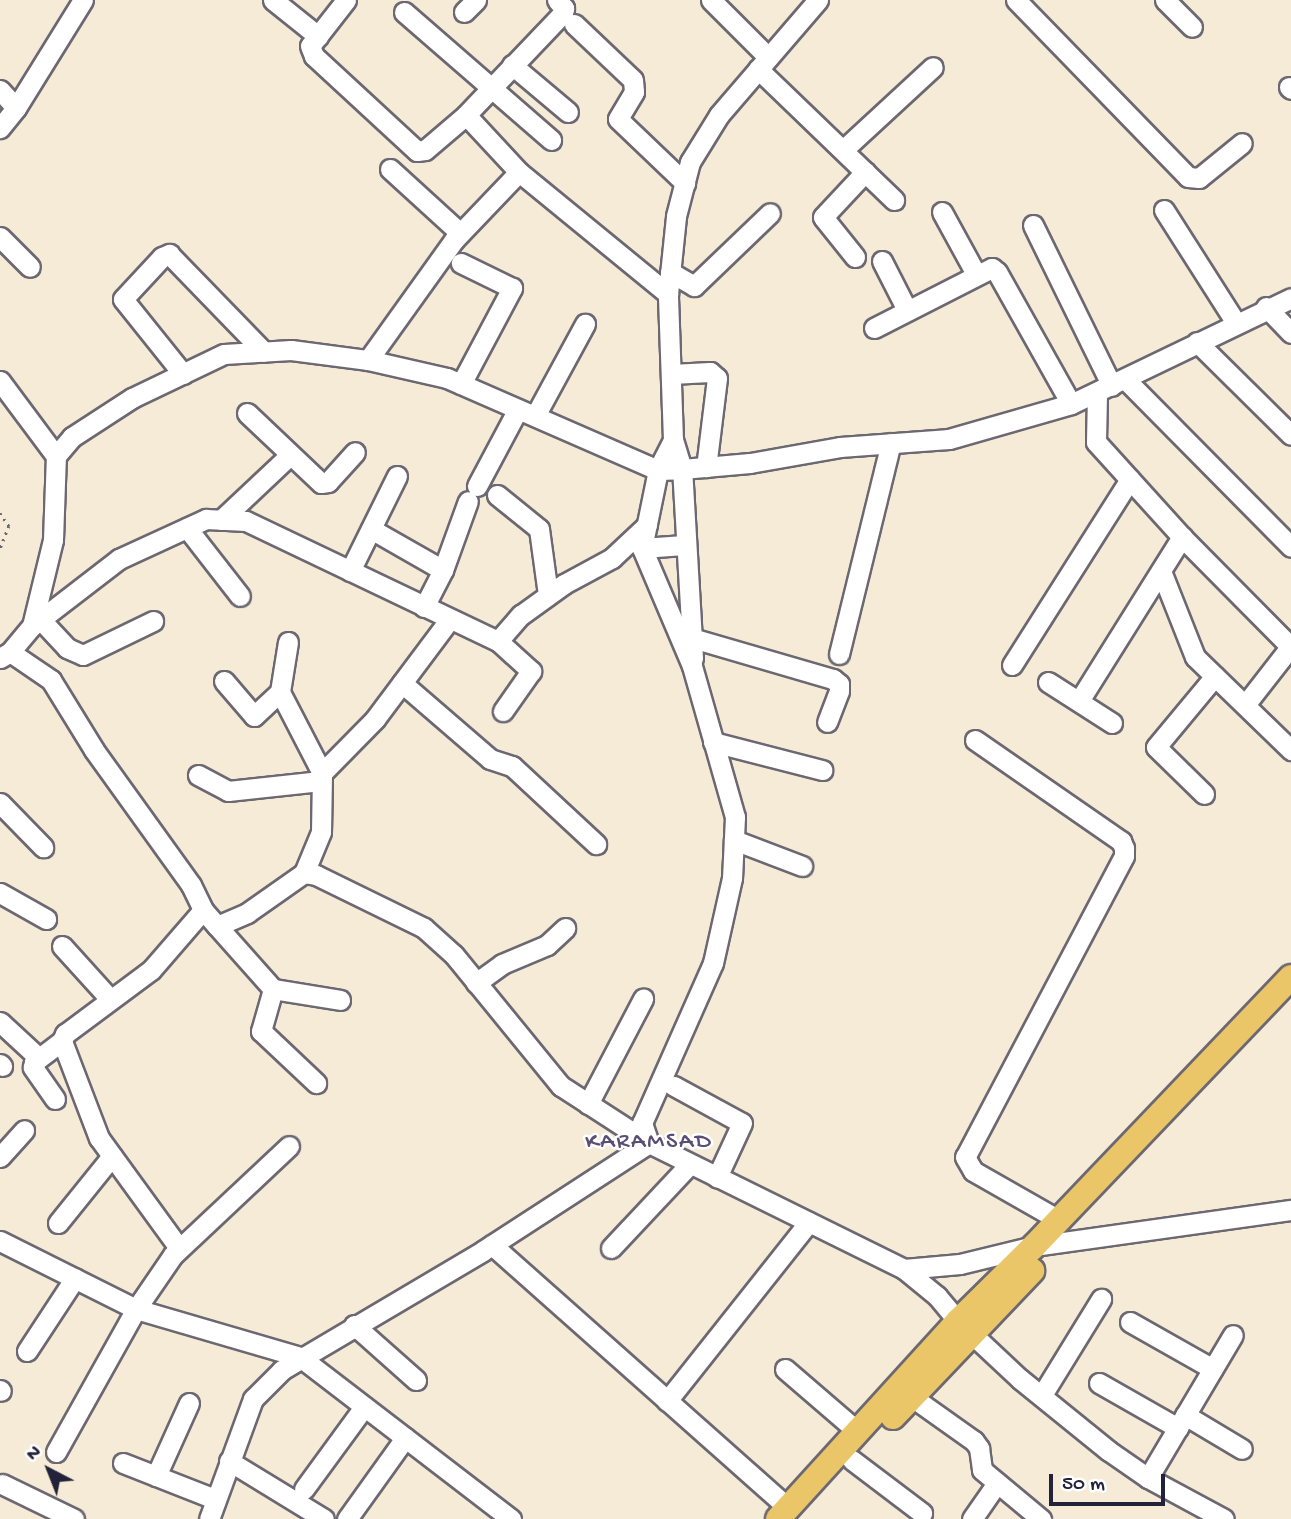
<!DOCTYPE html>
<html>
<head>
<meta charset="utf-8">
<style>
	body { margin:0 }
	#map { position:relative; width:1291px; height:1519px; overflow:hidden; background:#f5ebd7; font-family:"Gochi Hand",sans-serif }
	div>[style] { position:absolute }
	[style*='--x'] { left:calc(var(--x)*1px); top:calc(var(--y)*1px); width:calc(var(--w)*1px); rotate:calc(var(--a)*1deg) }
	.path>* { height:2.5px; margin-top:-1.25px; transform-origin:0; background:repeating-linear-gradient(90deg,#6c6872 0 2px,transparent 0 7px) }
	.roads { filter:drop-shadow(2px 0 #6c6872) drop-shadow(-2px 0 #6c6872) drop-shadow(0 2px #6c6872) drop-shadow(0 -2px #6c6872) }
	.minor>* { height:19px; margin:-9.5px; padding:0 9.5px; transform-origin:9.5px; border-radius:9.5px; background:#fff }
	.major>* { height:24px; margin:-12px; padding:0 12px; transform-origin:12px; border-radius:12px; background:#eac669 }
	span { translate:-50% -50%; white-space:nowrap; text-align:center; line-height:1.15; -webkit-text-stroke:5px #fff; paint-order:stroke }
	.quarter-label { font-size:24px; color:#594e74; letter-spacing:2px }
	.north { position:absolute; left:14px; top:1435px; width:70px; height:70px; -webkit-text-stroke:5px #fff; paint-order:stroke; rotate:318deg; font-size:19px; font-weight:700; line-height:28px; text-align:center; color:#22223b }
	.north::after { content:''; display:block; margin:auto; width:24px; height:32px; background:#22223b; clip-path:polygon(50% 0,100% 100%,50% 72%,0 100%) }
	.scale { position:absolute; left:1049px; top:1474px; width:116px; height:32px; box-sizing:border-box; border:4px solid #22223b; border-top:0; padding-left:9px; font-size:21px; line-height:24px; white-space:nowrap; color:#22223b; -webkit-text-stroke:5px #fff; paint-order:stroke }
</style>
</head>
<body>
<div id="map">
	<div class="path">
		<div style="--x:0;--y:513;--w:16;--a:55"></div>
		<div style="--x:9;--y:526;--w:25;--a:111"></div>
	</div>
	<div class="roads">
		<div class="minor">
			<div style="--x:273;--y:0;--w:58;--a:38.7"></div>
			<div style="--x:346;--y:0;--w:58;--a:128"></div>
			<div style="--x:310;--y:46;--w:11;--a:68"></div>
			<div style="--x:314;--y:56;--w:140;--a:42.7"></div>
			<div style="--x:417;--y:151;--w:8;--a:-7"></div>
			<div style="--x:425;--y:150;--w:54;--a:-40.5"></div>
			<div style="--x:557;--y:0;--w:11;--a:49"></div>
			<div style="--x:564;--y:8;--w:5;--a:101"></div>
			<div style="--x:563;--y:13;--w:141;--a:133.6"></div>
			<div style="--x:466;--y:115;--w:78;--a:47.1"></div>
			<div style="--x:519;--y:172;--w:193;--a:39.3"></div>
			<div style="--x:711;--y:0;--w:81;--a:45"></div>
			<div style="--x:1016;--y:0;--w:247;--a:45.8"></div>
			<div style="--x:1188;--y:177;--w:11;--a:5"></div>
			<div style="--x:1199;--y:178;--w:55;--a:-39.1"></div>
			<div style="--x:1165;--y:0;--w:38;--a:45"></div>
			<div style="--x:404;--y:12;--w:195;--a:41"></div>
			<div style="--x:464;--y:12;--w:17;--a:-45"></div>
			<div style="--x:574;--y:24;--w:81;--a:43.5"></div>
			<div style="--x:633;--y:80;--w:12;--a:85"></div>
			<div style="--x:634;--y:92;--w:31;--a:121"></div>
			<div style="--x:618;--y:119;--w:93;--a:43.7"></div>
			<div style="--x:512;--y:65;--w:73;--a:40"></div>
			<div style="--x:758;--y:69;--w:189;--a:43.9"></div>
			<div style="--x:1289;--y:87;--w:3;--a:45"></div>
			<div style="--x:0;--y:90;--w:24;--a:48"></div>
			<div style="--x:16;--y:108;--w:26;--a:129"></div>
			<div style="--x:16;--y:108;--w:127;--a:-58.2"></div>
			<div style="--x:843;--y:150;--w:122;--a:-42.7"></div>
			<div style="--x:390;--y:169;--w:95;--a:42.4"></div>
			<div style="--x:1164;--y:210;--w:134;--a:57.5"></div>
			<div style="--x:942;--y:212;--w:71;--a:61.3"></div>
			<div style="--x:1033;--y:225;--w:179;--a:63.9"></div>
			<div style="--x:0;--y:237;--w:42;--a:45"></div>
			<div style="--x:855;--y:257;--w:51;--a:-128.7"></div>
			<div style="--x:823;--y:217;--w:62;--a:-47"></div>
			<div style="--x:882;--y:261;--w:55;--a:63"></div>
			<div style="--x:670;--y:272;--w:28;--a:30"></div>
			<div style="--x:694;--y:286;--w:105;--a:-43.8"></div>
			<div style="--x:1266;--y:307;--w:36;--a:46"></div>
			<div style="--x:874;--y:328;--w:132;--a:-27"></div>
			<div style="--x:992;--y:268;--w:6;--a:39"></div>
			<div style="--x:997;--y:272;--w:151;--a:60.7"></div>
			<div style="--x:1197;--y:342;--w:132;--a:44.7"></div>
			<div style="--x:368;--y:360;--w:148;--a:-54.4"></div>
			<div style="--x:454;--y:240;--w:94;--a:-46.3"></div>
			<div style="--x:183;--y:374;--w:96;--a:-128.7"></div>
			<div style="--x:123;--y:299;--w:57;--a:-47.1"></div>
			<div style="--x:162;--y:257;--w:8;--a:-23"></div>
			<div style="--x:169;--y:254;--w:136;--a:45.9"></div>
			<div style="--x:671;--y:374;--w:39;--a:-3"></div>
			<div style="--x:710;--y:372;--w:9;--a:41"></div>
			<div style="--x:717;--y:378;--w:90;--a:97"></div>
			<div style="--x:1125;--y:379;--w:236;--a:45.3"></div>
			<div style="--x:0;--y:381;--w:94;--a:53.3"></div>
			<div style="--x:461;--y:384;--w:109;--a:-62"></div>
			<div style="--x:512;--y:288;--w:57;--a:-153.9"></div>
			<div style="--x:1097;--y:394;--w:48;--a:91.2"></div>
			<div style="--x:1096;--y:442;--w:128;--a:47.8"></div>
			<div style="--x:1182;--y:537;--w:155;--a:45.3"></div>
			<div style="--x:247;--y:413;--w:102;--a:43.4"></div>
			<div style="--x:321;--y:483;--w:7;--a:-8"></div>
			<div style="--x:328;--y:482;--w:40;--a:-48"></div>
			<div style="--x:535;--y:416;--w:105;--a:-61.5"></div>
			<div style="--x:673;--y:440;--w:34;--a:117"></div>
			<div style="--x:658;--y:470;--w:80;--a:101.6"></div>
			<div style="--x:642;--y:548;--w:128;--a:67"></div>
			<div style="--x:692;--y:666;--w:157;--a:74.1"></div>
			<div style="--x:735;--y:817;--w:61;--a:92.8"></div>
			<div style="--x:732;--y:878;--w:87;--a:102.6"></div>
			<div style="--x:713;--y:963;--w:175;--a:113.9"></div>
			<div style="--x:642;--y:1123;--w:21;--a:71"></div>
			<div style="--x:649;--y:1143;--w:284;--a:26.3"></div>
			<div style="--x:904;--y:1269;--w:56;--a:-5.1"></div>
			<div style="--x:960;--y:1264;--w:76;--a:-13.7"></div>
			<div style="--x:1034;--y:1246;--w:260;--a:-8"></div>
			<div style="--x:477;--y:486;--w:87;--a:-62"></div>
			<div style="--x:497;--y:495;--w:54;--a:39"></div>
			<div style="--x:539;--y:529;--w:67;--a:82.2"></div>
			<div style="--x:221;--y:520;--w:95;--a:-43.3"></div>
			<div style="--x:187;--y:528;--w:86;--a:52.1"></div>
			<div style="--x:371;--y:529;--w:83;--a:29.7"></div>
			<div style="--x:642;--y:548;--w:42;--a:-4.1"></div>
			<div style="--x:350;--y:571;--w:106;--a:-63.7"></div>
			<div style="--x:1161;--y:571;--w:92;--a:68.4"></div>
			<div style="--x:1195;--y:657;--w:134;--a:44.1"></div>
			<div style="--x:424;--y:607;--w:42;--a:-62.8"></div>
			<div style="--x:443;--y:570;--w:73;--a:-70.1"></div>
			<div style="--x:41;--y:620;--w:38;--a:47"></div>
			<div style="--x:67;--y:648;--w:17;--a:24"></div>
			<div style="--x:83;--y:655;--w:78;--a:-25.9"></div>
			<div style="--x:32;--y:626;--w:110;--a:-37.6"></div>
			<div style="--x:119;--y:559;--w:96;--a:-24.7"></div>
			<div style="--x:206;--y:519;--w:40;--a:2.9"></div>
			<div style="--x:246;--y:521;--w:279;--a:25.5"></div>
			<div style="--x:498;--y:641;--w:35;--a:-49"></div>
			<div style="--x:521;--y:615;--w:53;--a:-35.8"></div>
			<div style="--x:564;--y:584;--w:55;--a:-28.4"></div>
			<div style="--x:612;--y:558;--w:48;--a:-43.3"></div>
			<div style="--x:692;--y:638;--w:147;--a:16.2"></div>
			<div style="--x:833;--y:679;--w:8;--a:40"></div>
			<div style="--x:839;--y:684;--w:7;--a:90"></div>
			<div style="--x:839;--y:691;--w:33;--a:111"></div>
			<div style="--x:498;--y:641;--w:45;--a:42.3"></div>
			<div style="--x:531;--y:671;--w:49;--a:125"></div>
			<div style="--x:288;--y:642;--w:51;--a:99.1"></div>
			<div style="--x:280;--y:692;--w:91;--a:62.6"></div>
			<div style="--x:10;--y:652;--w:50;--a:34.3"></div>
			<div style="--x:51;--y:680;--w:82;--a:58.4"></div>
			<div style="--x:94;--y:750;--w:166;--a:54.3"></div>
			<div style="--x:191;--y:885;--w:28;--a:64"></div>
			<div style="--x:203;--y:910;--w:21;--a:49"></div>
			<div style="--x:217;--y:926;--w:33;--a:-23"></div>
			<div style="--x:247;--y:913;--w:70;--a:-35.1"></div>
			<div style="--x:304;--y:873;--w:12;--a:9"></div>
			<div style="--x:316;--y:875;--w:120;--a:26.1"></div>
			<div style="--x:424;--y:928;--w:40;--a:42"></div>
			<div style="--x:454;--y:955;--w:169;--a:50.8"></div>
			<div style="--x:561;--y:1086;--w:105;--a:32.9"></div>
			<div style="--x:649;--y:1143;--w:198;--a:147"></div>
			<div style="--x:483;--y:1251;--w:234;--a:149.4"></div>
			<div style="--x:282;--y:1370;--w:41;--a:135"></div>
			<div style="--x:253;--y:1399;--w:128;--a:110.1"></div>
			<div style="--x:839;--y:654;--w:217;--a:-76.2"></div>
			<div style="--x:0;--y:658;--w:12;--a:-31"></div>
			<div style="--x:10;--y:652;--w:34;--a:-50"></div>
			<div style="--x:32;--y:626;--w:89;--a:-76.3"></div>
			<div style="--x:53;--y:540;--w:84;--a:-88"></div>
			<div style="--x:56;--y:456;--w:25;--a:-50"></div>
			<div style="--x:72;--y:437;--w:72;--a:-33"></div>
			<div style="--x:132;--y:398;--w:102;--a:-25.6"></div>
			<div style="--x:224;--y:354;--w:67;--a:-3.4"></div>
			<div style="--x:291;--y:350;--w:78;--a:7.4"></div>
			<div style="--x:368;--y:360;--w:81;--a:12.8"></div>
			<div style="--x:447;--y:378;--w:230;--a:23.6"></div>
			<div style="--x:658;--y:470;--w:24;--a:-2"></div>
			<div style="--x:682;--y:469;--w:68;--a:-5"></div>
			<div style="--x:750;--y:463;--w:91;--a:-10.1"></div>
			<div style="--x:840;--y:447;--w:109;--a:-4.2"></div>
			<div style="--x:949;--y:439;--w:127;--a:-16"></div>
			<div style="--x:1071;--y:404;--w:244;--a:-25.7"></div>
			<div style="--x:693;--y:658;--w:189;--a:-93.3"></div>
			<div style="--x:682;--y:469;--w:30;--a:-107"></div>
			<div style="--x:673;--y:440;--w:146;--a:-92"></div>
			<div style="--x:668;--y:294;--w:78;--a:-84.1"></div>
			<div style="--x:676;--y:216;--w:56;--a:-75.5"></div>
			<div style="--x:690;--y:162;--w:55;--a:-58.3"></div>
			<div style="--x:719;--y:115;--w:152;--a:-49.3"></div>
			<div style="--x:1012;--y:665;--w:220;--a:-57.6"></div>
			<div style="--x:224;--y:681;--w:46;--a:49.4"></div>
			<div style="--x:254;--y:716;--w:35;--a:-43"></div>
			<div style="--x:1048;--y:682;--w:76;--a:32.6"></div>
			<div style="--x:402;--y:683;--w:116;--a:40.8"></div>
			<div style="--x:490;--y:759;--w:23;--a:18"></div>
			<div style="--x:512;--y:766;--w:115;--a:42.9"></div>
			<div style="--x:1079;--y:701;--w:194;--a:-57.9"></div>
			<div style="--x:1245;--y:705;--w:75;--a:-52.1"></div>
			<div style="--x:975;--y:740;--w:178;--a:34.7"></div>
			<div style="--x:1121;--y:841;--w:8;--a:67"></div>
			<div style="--x:1124;--y:848;--w:8;--a:90"></div>
			<div style="--x:1124;--y:856;--w:340;--a:117.8"></div>
			<div style="--x:965;--y:1157;--w:16;--a:60"></div>
			<div style="--x:973;--y:1171;--w:99;--a:29.7"></div>
			<div style="--x:713;--y:742;--w:113;--a:14.4"></div>
			<div style="--x:198;--y:775;--w:34;--a:28"></div>
			<div style="--x:228;--y:791;--w:93;--a:-6.2"></div>
			<div style="--x:1204;--y:794;--w:67;--a:-135.6"></div>
			<div style="--x:1156;--y:747;--w:92;--a:-50.3"></div>
			<div style="--x:0;--y:803;--w:62;--a:45.7"></div>
			<div style="--x:734;--y:840;--w:73;--a:20.9"></div>
			<div style="--x:304;--y:873;--w:44;--a:-67.5"></div>
			<div style="--x:321;--y:832;--w:59;--a:-89"></div>
			<div style="--x:322;--y:773;--w:76;--a:-45.5"></div>
			<div style="--x:375;--y:719;--w:124;--a:-53.2"></div>
			<div style="--x:0;--y:893;--w:53;--a:29.5"></div>
			<div style="--x:217;--y:926;--w:84;--a:48.4"></div>
			<div style="--x:273;--y:989;--w:68;--a:9.3"></div>
			<div style="--x:62;--y:946;--w:72;--a:47.8"></div>
			<div style="--x:476;--y:983;--w:32;--a:-36"></div>
			<div style="--x:502;--y:964;--w:49;--a:-22.9"></div>
			<div style="--x:547;--y:945;--w:25;--a:-43"></div>
			<div style="--x:273;--y:989;--w:44;--a:105.9"></div>
			<div style="--x:261;--y:1031;--w:76;--a:43.4"></div>
			<div style="--x:0;--y:1022;--w:53;--a:42.7"></div>
			<div style="--x:0;--y:1064;--w:3;--a:45"></div>
			<div style="--x:674;--y:1086;--w:77;--a:28.6"></div>
			<div style="--x:742;--y:1123;--w:60;--a:114.8"></div>
			<div style="--x:55;--y:1099;--w:39;--a:-125"></div>
			<div style="--x:33;--y:1067;--w:5;--a:-79"></div>
			<div style="--x:34;--y:1062;--w:35;--a:-37"></div>
			<div style="--x:588;--y:1104;--w:119;--a:-62.4"></div>
			<div style="--x:0;--y:1157;--w:36;--a:-48"></div>
			<div style="--x:58;--y:1223;--w:86;--a:-51.1"></div>
			<div style="--x:0;--y:1241;--w:152;--a:26.6"></div>
			<div style="--x:136;--y:1309;--w:171;--a:16.3"></div>
			<div style="--x:300;--y:1357;--w:266;--a:37.5"></div>
			<div style="--x:492;--y:1245;--w:396;--a:41.6"></div>
			<div style="--x:179;--y:1248;--w:136;--a:-126"></div>
			<div style="--x:99;--y:1138;--w:104;--a:-110.9"></div>
			<div style="--x:62;--y:1041;--w:8;--a:-67"></div>
			<div style="--x:65;--y:1034;--w:107;--a:-36.7"></div>
			<div style="--x:151;--y:970;--w:79;--a:-49.1"></div>
			<div style="--x:611;--y:1248;--w:115;--a:-46.8"></div>
			<div style="--x:904;--y:1269;--w:43;--a:39.3"></div>
			<div style="--x:937;--y:1296;--w:33;--a:50"></div>
			<div style="--x:958;--y:1321;--w:85;--a:43.1"></div>
			<div style="--x:1020;--y:1379;--w:114;--a:39"></div>
			<div style="--x:1109;--y:1451;--w:47;--a:34.7"></div>
			<div style="--x:1148;--y:1478;--w:86;--a:28.3"></div>
			<div style="--x:1130;--y:1322;--w:95;--a:29.5"></div>
			<div style="--x:354;--y:1325;--w:83;--a:41.6"></div>
			<div style="--x:27;--y:1351;--w:87;--a:-56.7"></div>
			<div style="--x:785;--y:1369;--w:95;--a:40.7"></div>
			<div style="--x:1099;--y:1383;--w:91;--a:29.7"></div>
			<div style="--x:0;--y:1390;--w:1;--a:45"></div>
			<div style="--x:1042;--y:1395;--w:113;--a:-58.4"></div>
			<div style="--x:912;--y:1397;--w:76;--a:35.4"></div>
			<div style="--x:974;--y:1441;--w:9;--a:54"></div>
			<div style="--x:979;--y:1448;--w:22;--a:82"></div>
			<div style="--x:982;--y:1470;--w:77;--a:39.7"></div>
			<div style="--x:667;--y:1401;--w:228;--a:-51.6"></div>
			<div style="--x:1185;--y:1415;--w:66;--a:30.8"></div>
			<div style="--x:56;--y:1452;--w:164;--a:-60.8"></div>
			<div style="--x:136;--y:1309;--w:65;--a:-55.6"></div>
			<div style="--x:173;--y:1255;--w:159;--a:-43.2"></div>
			<div style="--x:852;--y:1460;--w:88;--a:37.1"></div>
			<div style="--x:229;--y:1461;--w:111;--a:31.4"></div>
			<div style="--x:123;--y:1463;--w:99;--a:21.4"></div>
			<div style="--x:156;--y:1476;--w:80;--a:-65.7"></div>
			<div style="--x:1148;--y:1478;--w:166;--a:-59.3"></div>
			<div style="--x:2;--y:1484;--w:80;--a:25.9"></div>
			<div style="--x:304;--y:1489;--w:102;--a:-53.8"></div>
			<div style="--x:347;--y:1519;--w:100;--a:-54.4"></div>
			<div style="--x:972;--y:1519;--w:44;--a:-55.2"></div>
		</div>
		<div class="major">
			<div style="--x:893;--y:1417;--w:202;--a:-46.4"></div>
			<div style="--x:778;--y:1519;--w:268;--a:-47.7"></div>
			<div style="--x:958;--y:1321;--w:107;--a:-44.6"></div>
			<div style="--x:1034;--y:1246;--w:372;--a:-46.3"></div>
		</div>
	</div>
	<div class="quarter-label">
		<span style="left:649px;top:1143px">KARAMSAD</span>
	</div>
	<div class="north">N</div>
	<div class="scale">50 m</div>
</div>
</body>
</html>
